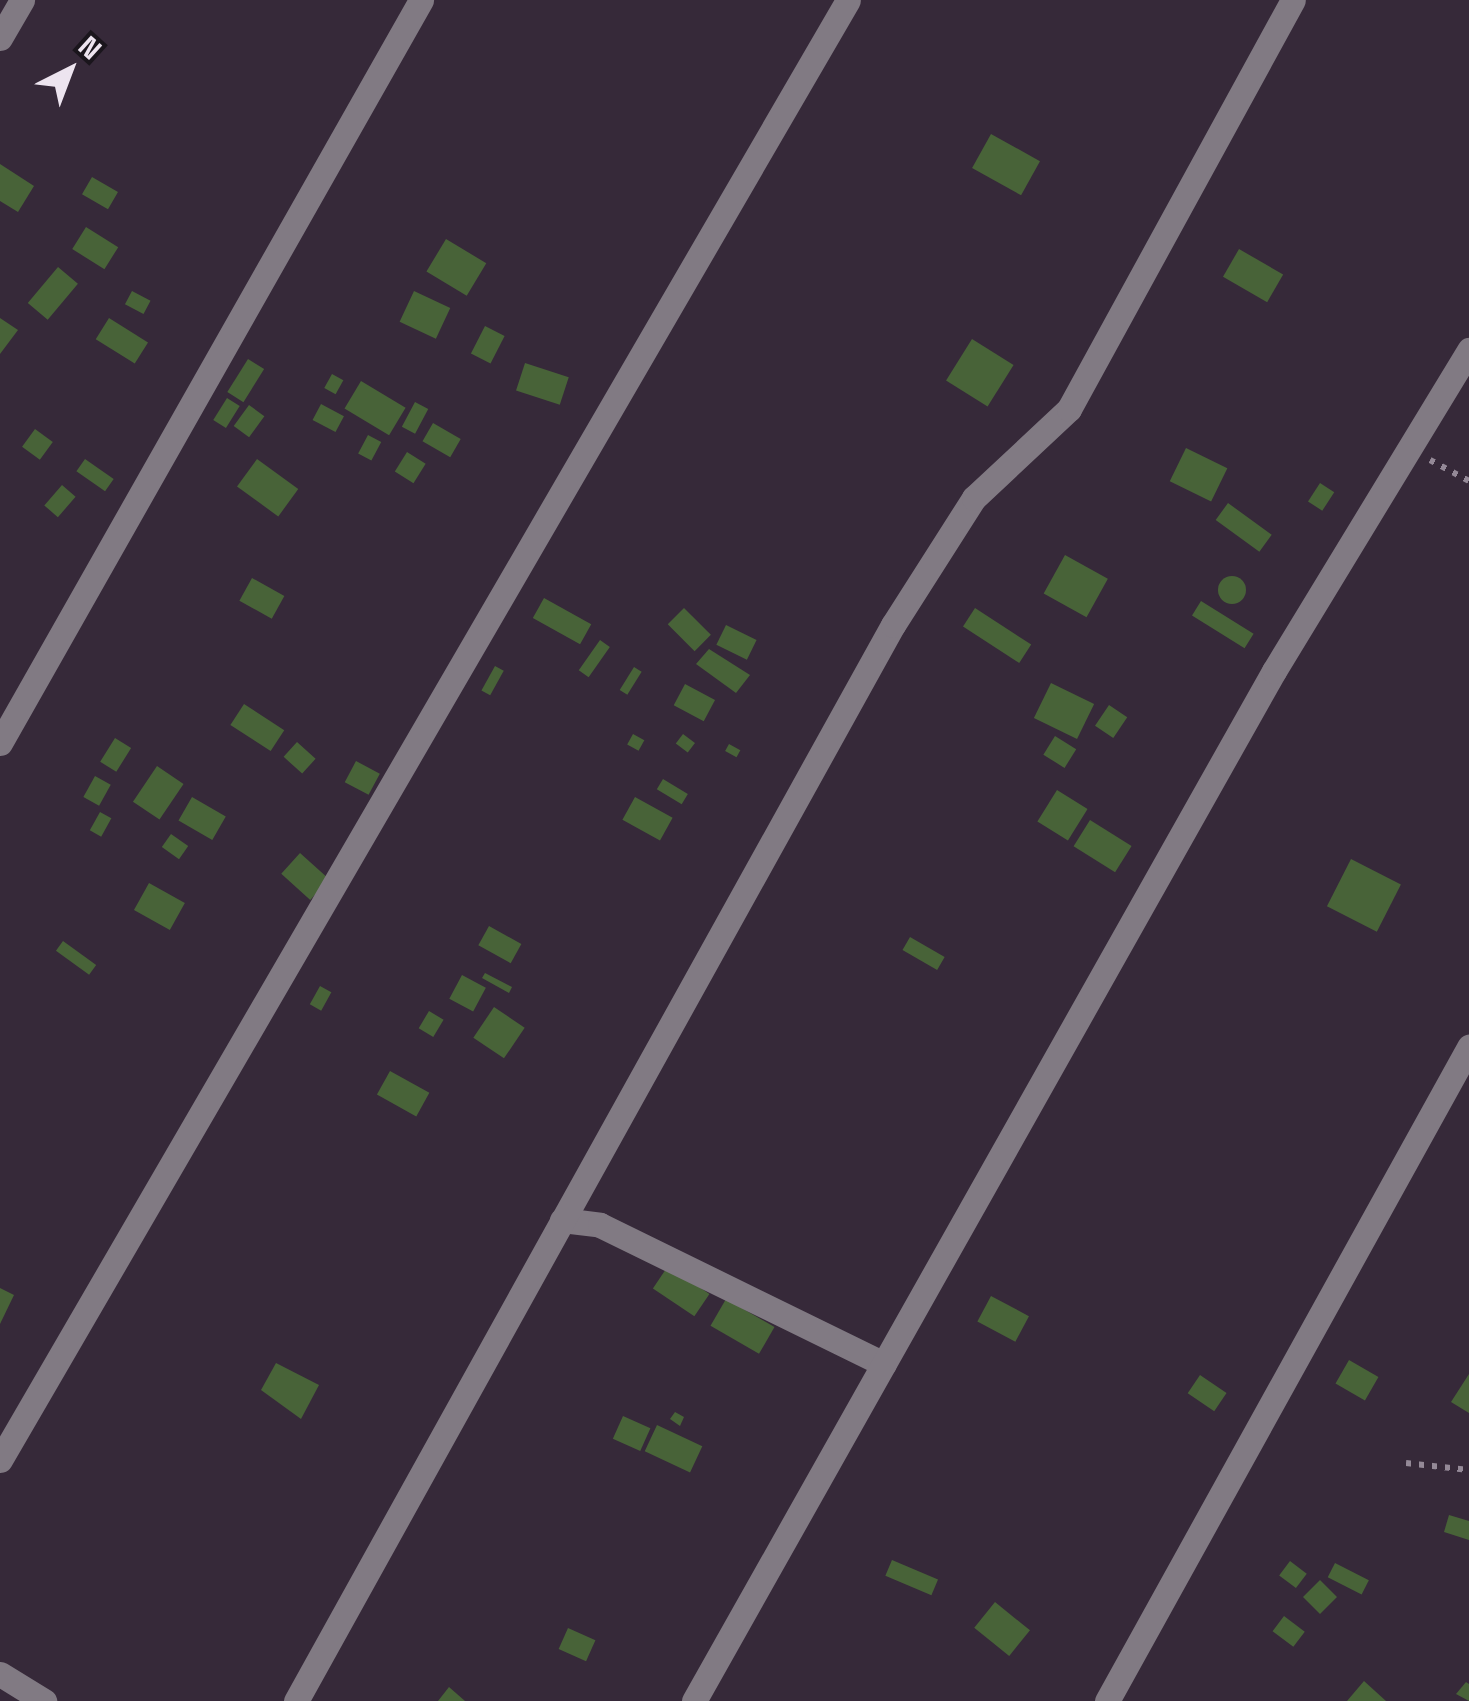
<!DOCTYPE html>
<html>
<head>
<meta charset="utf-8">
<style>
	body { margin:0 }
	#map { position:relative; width:1469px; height:1701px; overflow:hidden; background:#362939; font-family:"Space Grotesk",sans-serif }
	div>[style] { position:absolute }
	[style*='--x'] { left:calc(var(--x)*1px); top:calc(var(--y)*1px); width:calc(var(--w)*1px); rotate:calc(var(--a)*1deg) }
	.building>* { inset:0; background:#486338; transform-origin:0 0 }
	.round { border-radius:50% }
	.path>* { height:6px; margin-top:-3px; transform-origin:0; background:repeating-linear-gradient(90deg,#948997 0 5px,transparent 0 13px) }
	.minor>* { height:25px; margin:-12.5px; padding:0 12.5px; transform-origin:12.5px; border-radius:12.5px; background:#817a83 }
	span { translate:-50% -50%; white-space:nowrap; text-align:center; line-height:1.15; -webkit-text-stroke:8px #1a151c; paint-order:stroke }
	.north { position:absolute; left:20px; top:20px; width:100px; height:100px; -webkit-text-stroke:8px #1a151c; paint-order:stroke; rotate:42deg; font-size:28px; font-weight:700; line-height:40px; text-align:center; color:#ede4ef }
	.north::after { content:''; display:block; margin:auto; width:35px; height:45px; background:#ede4ef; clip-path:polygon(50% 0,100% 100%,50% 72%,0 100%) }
</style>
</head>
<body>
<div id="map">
	<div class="building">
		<div style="left:991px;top:134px;width:56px;height:39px;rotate:29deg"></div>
		<div style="clip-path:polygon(0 164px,34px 186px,18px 212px,0 201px)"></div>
		<div style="left:92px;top:177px;width:30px;height:20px;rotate:30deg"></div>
		<div style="left:86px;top:227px;width:38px;height:26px;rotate:32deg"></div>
		<div style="left:446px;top:239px;width:47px;height:38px;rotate:31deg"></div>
		<div style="left:1239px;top:249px;width:51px;height:32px;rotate:30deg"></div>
		<div style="left:58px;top:267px;width:26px;height:47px;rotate:40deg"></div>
		<div style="left:132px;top:291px;width:21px;height:15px;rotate:28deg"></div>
		<div style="left:414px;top:291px;width:40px;height:34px;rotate:25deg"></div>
		<div style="clip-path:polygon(0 318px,18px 330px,0 354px)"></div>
		<div style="left:109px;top:318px;width:46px;height:25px;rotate:32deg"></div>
		<div style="left:485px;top:326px;width:22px;height:31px;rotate:27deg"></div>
		<div style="left:972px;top:339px;width:49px;height:49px;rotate:32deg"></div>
		<div style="left:248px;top:359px;width:19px;height:39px;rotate:32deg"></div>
		<div style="left:525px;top:363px;width:46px;height:29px;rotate:18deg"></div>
		<div style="left:332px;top:374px;width:13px;height:16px;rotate:29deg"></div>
		<div style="left:361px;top:381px;width:52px;height:32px;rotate:31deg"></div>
		<div style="left:227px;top:398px;width:15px;height:26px;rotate:32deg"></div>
		<div style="left:415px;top:402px;width:15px;height:28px;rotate:28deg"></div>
		<div style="left:321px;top:404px;width:26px;height:18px;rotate:28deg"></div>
		<div style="left:249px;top:405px;width:19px;height:26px;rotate:36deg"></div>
		<div style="left:433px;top:423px;width:32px;height:21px;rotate:30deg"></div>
		<div style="left:35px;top:429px;width:22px;height:22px;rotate:36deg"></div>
		<div style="left:368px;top:435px;width:15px;height:21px;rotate:28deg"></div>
		<div style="left:1186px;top:448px;width:46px;height:37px;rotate:26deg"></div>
		<div style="left:407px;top:452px;width:22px;height:23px;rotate:32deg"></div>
		<div style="left:85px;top:459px;width:35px;height:15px;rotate:35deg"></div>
		<div style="left:257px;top:459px;width:51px;height:34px;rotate:36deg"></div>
		<div style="left:1320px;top:483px;width:17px;height:22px;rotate:33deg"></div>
		<div style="left:62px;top:485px;width:18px;height:27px;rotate:41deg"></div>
		<div style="left:1228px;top:503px;width:54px;height:21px;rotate:36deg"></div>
		<div style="left:1065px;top:555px;width:49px;height:44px;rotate:29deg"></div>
		<div class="round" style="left:1218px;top:576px;width:28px;height:28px"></div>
		<div style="left:252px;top:578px;width:37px;height:26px;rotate:29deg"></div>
		<div style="left:544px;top:598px;width:54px;height:23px;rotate:29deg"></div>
		<div style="left:1201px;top:601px;width:62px;height:17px;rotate:32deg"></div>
		<div style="left:684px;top:608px;width:38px;height:23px;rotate:45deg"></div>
		<div style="left:975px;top:608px;width:67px;height:22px;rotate:33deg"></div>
		<div style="left:726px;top:625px;width:34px;height:22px;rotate:26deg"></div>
		<div style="left:600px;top:640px;width:12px;height:37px;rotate:35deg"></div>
		<div style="clip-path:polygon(709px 649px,750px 675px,736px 693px,696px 664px)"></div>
		<div style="left:495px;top:666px;width:10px;height:28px;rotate:29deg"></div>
		<div style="left:634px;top:667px;width:9px;height:27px;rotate:32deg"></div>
		<div style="left:1051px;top:683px;width:48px;height:39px;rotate:26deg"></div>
		<div style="left:685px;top:684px;width:34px;height:24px;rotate:28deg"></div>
		<div style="left:244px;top:704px;width:48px;height:25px;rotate:33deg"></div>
		<div style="left:1109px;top:705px;width:22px;height:25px;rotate:34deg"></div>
		<div style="left:633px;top:734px;width:13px;height:12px;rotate:29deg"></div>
		<div style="left:683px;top:734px;width:15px;height:12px;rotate:37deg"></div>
		<div style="left:1055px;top:736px;width:25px;height:22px;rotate:32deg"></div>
		<div style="left:115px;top:738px;width:19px;height:28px;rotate:32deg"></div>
		<div style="left:297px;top:742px;width:25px;height:20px;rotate:42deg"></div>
		<div style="left:729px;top:744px;width:13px;height:8px;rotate:29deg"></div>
		<div style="left:356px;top:761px;width:27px;height:24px;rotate:28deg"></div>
		<div style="left:157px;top:766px;width:32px;height:43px;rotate:34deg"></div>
		<div style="left:95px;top:776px;width:18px;height:24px;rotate:29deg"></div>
		<div style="left:663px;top:779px;width:29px;height:12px;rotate:31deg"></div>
		<div style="left:1057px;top:790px;width:36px;height:37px;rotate:32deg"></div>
		<div style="left:192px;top:797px;width:39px;height:27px;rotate:30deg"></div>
		<div style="left:635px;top:797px;width:43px;height:26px;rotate:29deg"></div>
		<div style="left:100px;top:812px;width:13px;height:21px;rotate:29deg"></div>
		<div style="left:1090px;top:820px;width:49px;height:31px;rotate:32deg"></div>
		<div style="left:171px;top:834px;width:21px;height:16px;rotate:35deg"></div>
		<div style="left:300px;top:853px;width:39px;height:28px;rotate:42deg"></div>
		<div style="left:1351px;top:859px;width:56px;height:53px;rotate:27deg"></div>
		<div style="left:149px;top:883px;width:41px;height:31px;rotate:29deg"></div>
		<div style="left:489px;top:926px;width:37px;height:22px;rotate:29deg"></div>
		<div style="left:910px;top:937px;width:40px;height:15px;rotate:30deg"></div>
		<div style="left:63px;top:941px;width:41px;height:12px;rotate:36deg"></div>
		<div style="clip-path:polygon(485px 973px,512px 987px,509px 993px,482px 978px)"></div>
		<div style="left:462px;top:975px;width:27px;height:27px;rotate:28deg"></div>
		<div style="left:320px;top:986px;width:13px;height:21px;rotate:29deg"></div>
		<div style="left:494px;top:1007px;width:37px;height:37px;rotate:34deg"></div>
		<div style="left:429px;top:1011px;width:17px;height:20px;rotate:31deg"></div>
		<div style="left:390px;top:1071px;width:45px;height:27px;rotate:29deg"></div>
		<div style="left:668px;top:1266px;width:50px;height:27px;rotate:34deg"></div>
		<div style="clip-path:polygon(0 1288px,14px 1295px,0 1324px)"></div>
		<div style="left:991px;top:1296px;width:43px;height:29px;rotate:28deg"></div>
		<div style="left:726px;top:1299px;width:56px;height:31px;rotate:30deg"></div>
		<div style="left:1349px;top:1360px;width:34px;height:27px;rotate:30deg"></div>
		<div style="clip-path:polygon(276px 1363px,319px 1385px,301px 1419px,261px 1390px)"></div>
		<div style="clip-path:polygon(1469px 1374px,1469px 1413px,1451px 1402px)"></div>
		<div style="left:1200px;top:1375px;width:32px;height:22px;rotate:34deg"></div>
		<div style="clip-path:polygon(675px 1412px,684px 1417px,680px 1426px,670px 1419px)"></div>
		<div style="left:623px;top:1416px;width:30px;height:25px;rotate:24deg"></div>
		<div style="left:657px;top:1425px;width:50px;height:29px;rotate:25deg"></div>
		<div style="clip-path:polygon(1449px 1515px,1469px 1521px,1469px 1540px,1444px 1532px)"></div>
		<div style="left:892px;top:1560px;width:50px;height:17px;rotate:23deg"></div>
		<div style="left:1290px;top:1561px;width:21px;height:18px;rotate:37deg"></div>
		<div style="left:1335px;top:1563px;width:38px;height:16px;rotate:27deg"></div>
		<div style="left:1320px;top:1580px;width:24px;height:24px;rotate:45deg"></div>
		<div style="left:995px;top:1602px;width:45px;height:33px;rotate:39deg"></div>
		<div style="left:1284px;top:1616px;width:26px;height:19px;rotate:37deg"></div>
		<div style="left:568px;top:1628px;width:30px;height:23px;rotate:24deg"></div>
		<div style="clip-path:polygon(1364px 1681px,1386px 1701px,1347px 1701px)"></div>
		<div style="clip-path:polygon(1466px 1682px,1469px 1684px,1469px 1701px,1456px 1694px)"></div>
		<div style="clip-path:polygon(449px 1687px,465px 1701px,438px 1701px)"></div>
	</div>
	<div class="path">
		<div style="--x:1430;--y:460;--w:44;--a:28.3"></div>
		<div style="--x:1406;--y:1463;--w:63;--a:6.3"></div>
	</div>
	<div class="minor">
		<div style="--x:0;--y:38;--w:44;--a:-59.9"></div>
		<div style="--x:0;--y:743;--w:854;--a:-60.46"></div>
		<div style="--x:562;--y:1220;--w:38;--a:7"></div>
		<div style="--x:600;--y:1225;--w:316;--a:26.1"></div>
		<div style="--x:0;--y:1460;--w:1688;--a:-59.85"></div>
		<div style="--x:0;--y:1674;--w:52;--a:31.5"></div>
		<div style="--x:296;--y:1701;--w:1231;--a:-60.98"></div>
		<div style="--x:893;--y:625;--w:151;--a:-57.5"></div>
		<div style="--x:974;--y:498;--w:130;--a:-43.1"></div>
		<div style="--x:1069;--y:409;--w:466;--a:-61.3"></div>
		<div style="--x:694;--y:1701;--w:1182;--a:-60.62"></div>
		<div style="--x:1274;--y:671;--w:376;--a:-58.7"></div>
		<div style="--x:1107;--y:1701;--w:748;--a:-61.03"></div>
	</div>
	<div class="north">N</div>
</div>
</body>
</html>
